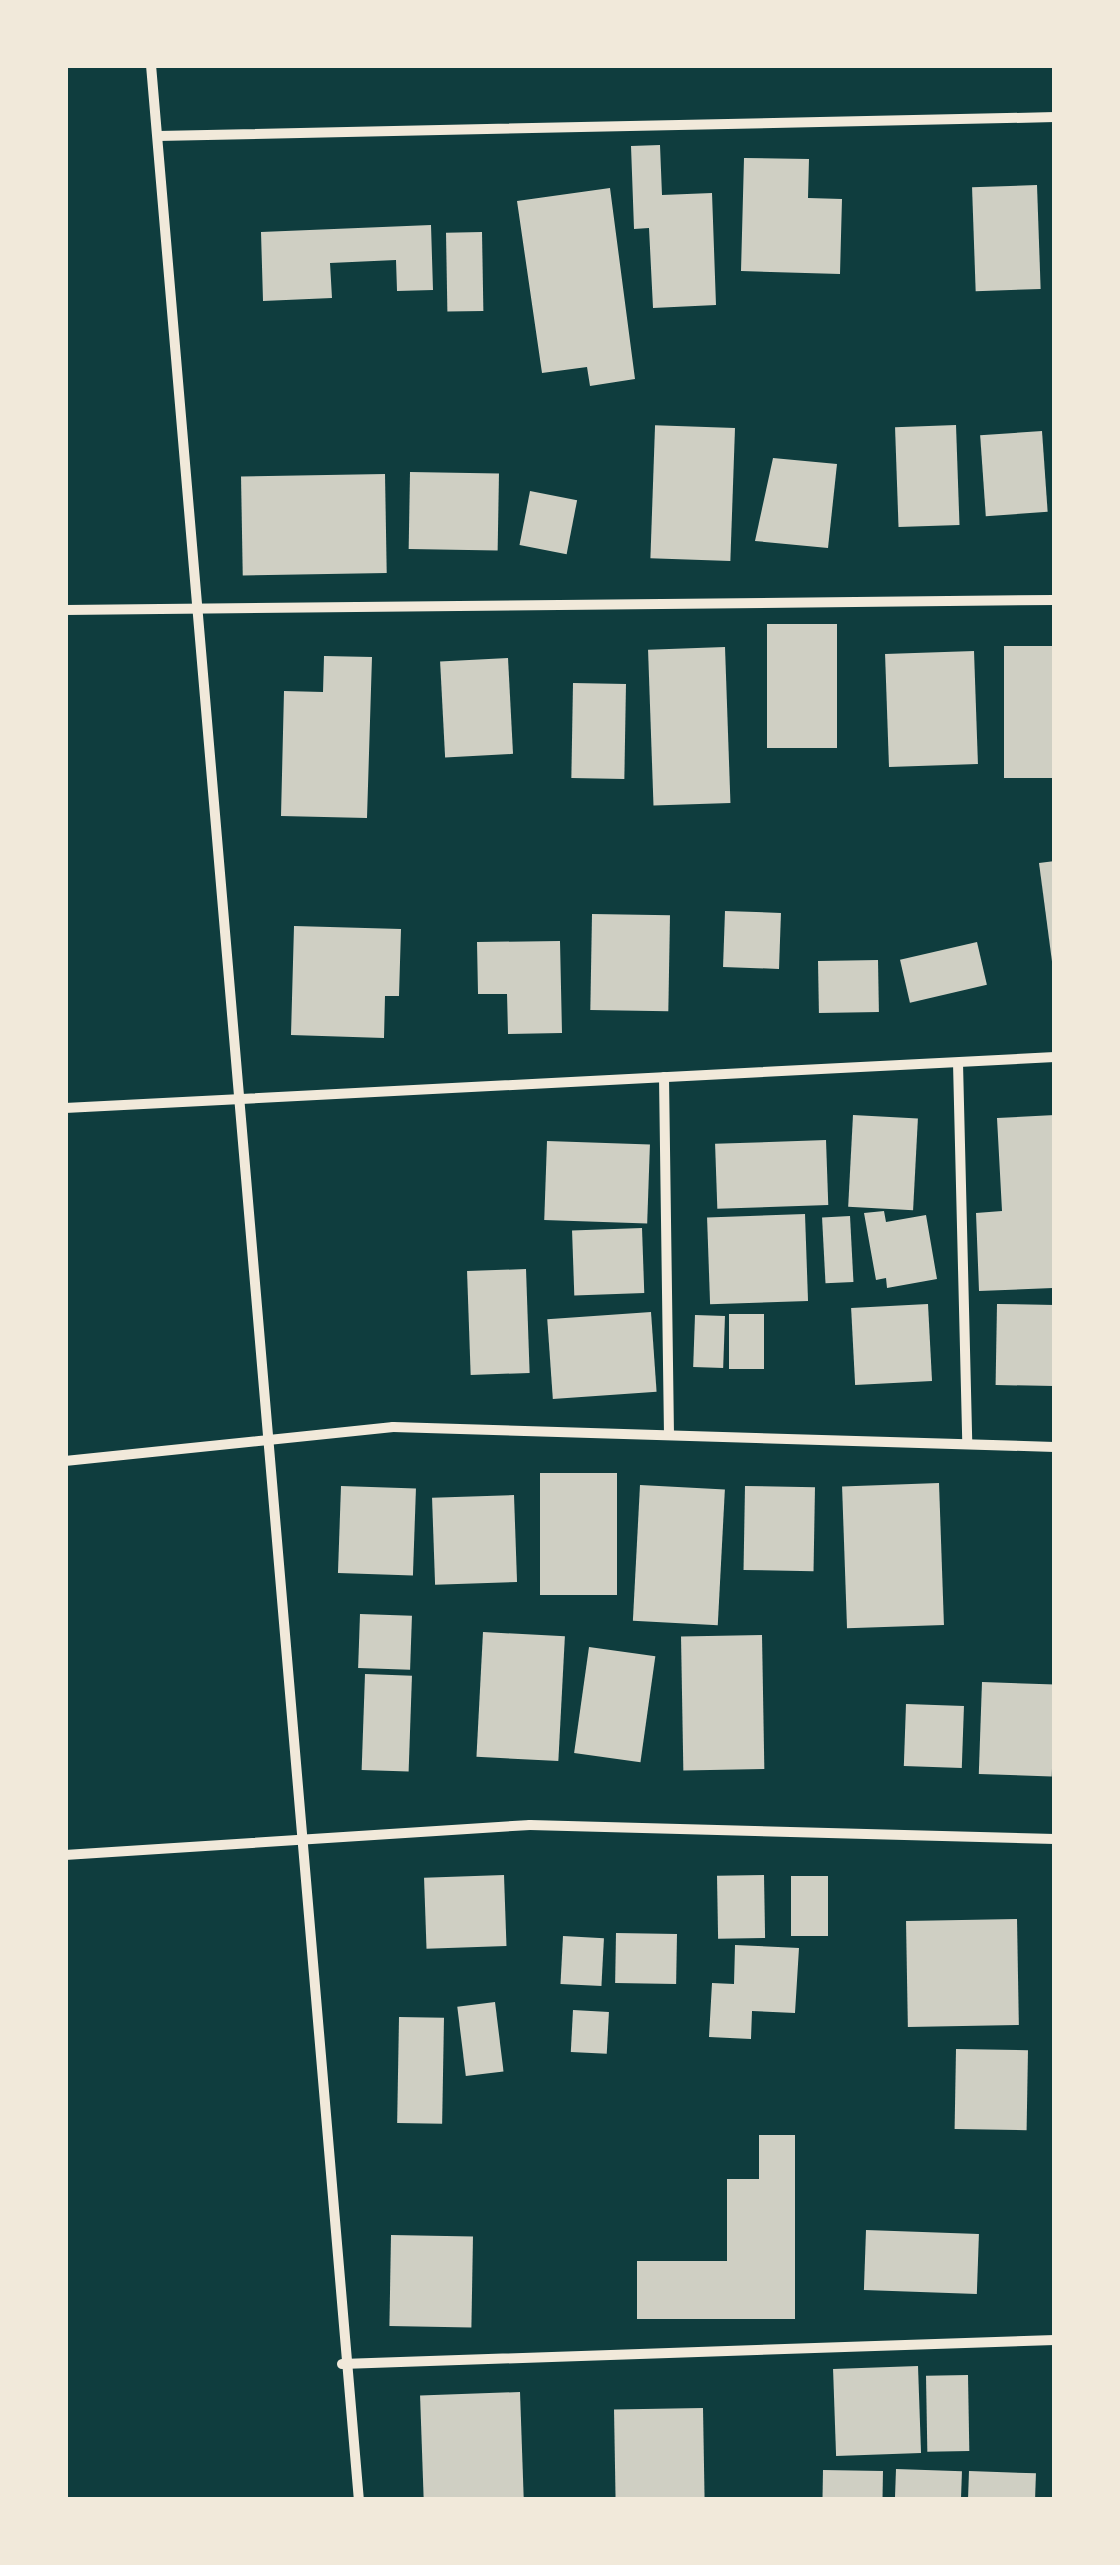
<!DOCTYPE html>
<html>
<head>
<meta charset="utf-8">
<style>
	body { margin:0 }
	#map { position:relative; width:1120px; height:2565px; overflow:hidden; background:#0f3d3e; font-family:"PT Sans Narrow",sans-serif }
	div>[style] { position:absolute }
	[style*='--x'] { left:calc(var(--x)*1px); top:calc(var(--y)*1px); width:calc(var(--w)*1px); rotate:calc(var(--a)*1deg) }
	.building>* { inset:0; background:#cfcfc3; transform-origin:0 0 }
	.minor>* { height:10px; margin:-5px; padding:0 5px; transform-origin:5px; border-radius:5px; background:#f1e9da }
	span { translate:-50% -50%; white-space:nowrap; text-align:center; line-height:1.15; -webkit-text-stroke:10px #f1e9da; paint-order:stroke }
	.frame { position:absolute; inset:0; border:68px solid #f1e9da; pointer-events:none }
</style>
</head>
<body>
<div id="map">
	<div class="building">
		<div style="clip-path:polygon(660px 145px,662px 195px,712px 193px,716px 305px,653px 308px,649px 228px,634px 229px,631px 146px)"></div>
		<div style="clip-path:polygon(744px 158px,809px 159px,808px 198px,842px 199px,840px 274px,741px 271px)"></div>
		<div style="left:1037px;top:185px;width:104px;height:65px;rotate:88deg"></div>
		<div style="clip-path:polygon(610px 188px,635px 379px,590px 386px,587px 367px,542px 373px,517px 201px)"></div>
		<div style="clip-path:polygon(431px 225px,433px 290px,397px 291px,396px 260px,330px 263px,332px 298px,263px 301px,261px 232px)"></div>
		<div style="left:482px;top:232px;width:79px;height:36px;rotate:89deg"></div>
		<div style="left:956px;top:425px;width:100px;height:61px;rotate:88deg"></div>
		<div style="left:735px;top:428px;width:133px;height:80px;rotate:92deg"></div>
		<div style="left:1042px;top:431px;width:81px;height:62px;rotate:86deg"></div>
		<div style="clip-path:polygon(773px 458px,837px 464px,828px 548px,755px 541px)"></div>
		<div style="left:410px;top:472px;width:89px;height:77px;rotate:1deg"></div>
		<div style="left:385px;top:474px;width:99px;height:144px;rotate:89deg"></div>
		<div style="left:530px;top:491px;width:48px;height:55px;rotate:11deg"></div>
		<div style="left:837px;top:624px;width:124px;height:70px;rotate:90deg"></div>
		<div style="left:1055px;top:646px;width:132px;height:51px;rotate:90deg"></div>
		<div style="left:725px;top:647px;width:156px;height:77px;rotate:88deg"></div>
		<div style="left:974px;top:651px;width:113px;height:89px;rotate:88deg"></div>
		<div style="clip-path:polygon(324px 656px,372px 657px,367px 818px,281px 816px,284px 691px,323px 692px)"></div>
		<div style="left:508px;top:658px;width:96px;height:68px;rotate:87deg"></div>
		<div style="left:573px;top:683px;width:53px;height:95px;rotate:1deg"></div>
		<div style="clip-path:polygon(1055px 861px,1055px 969px,1053px 969px,1039px 863px)"></div>
		<div style="left:725px;top:911px;width:56px;height:56px;rotate:2deg"></div>
		<div style="left:592px;top:914px;width:78px;height:96px;rotate:1deg"></div>
		<div style="clip-path:polygon(294px 926px,401px 929px,399px 996px,385px 996px,384px 1038px,291px 1035px)"></div>
		<div style="clip-path:polygon(560px 941px,562px 1033px,508px 1034px,507px 994px,478px 994px,477px 942px)"></div>
		<div style="left:977px;top:942px;width:44px;height:79px;rotate:77deg"></div>
		<div style="left:878px;top:960px;width:52px;height:60px;rotate:89deg"></div>
		<div style="left:853px;top:1115px;width:65px;height:92px;rotate:3deg"></div>
		<div style="clip-path:polygon(1055px 1115px,1053px 1288px,979px 1291px,976px 1213px,1002px 1211px,997px 1118px)"></div>
		<div style="left:826px;top:1140px;width:65px;height:111px;rotate:88deg"></div>
		<div style="left:547px;top:1141px;width:103px;height:79px;rotate:2deg"></div>
		<div style="clip-path:polygon(884px 1211px,886px 1222px,926px 1215px,937px 1279px,887px 1288px,886px 1278px,876px 1280px,864px 1213px)"></div>
		<div style="left:805px;top:1214px;width:87px;height:98px;rotate:88deg"></div>
		<div style="left:850px;top:1216px;width:66px;height:28px;rotate:87deg"></div>
		<div style="left:642px;top:1228px;width:65px;height:70px;rotate:88deg"></div>
		<div style="left:526px;top:1269px;width:104px;height:59px;rotate:88deg"></div>
		<div style="left:928px;top:1304px;width:77px;height:77px;rotate:87deg"></div>
		<div style="left:997px;top:1304px;width:58px;height:81px;rotate:1deg"></div>
		<div style="left:651px;top:1312px;width:80px;height:104px;rotate:86deg"></div>
		<div style="left:729px;top:1314px;width:35px;height:55px"></div>
		<div style="left:695px;top:1315px;width:30px;height:52px;rotate:2deg"></div>
		<div style="left:540px;top:1473px;width:77px;height:122px"></div>
		<div style="left:939px;top:1483px;width:142px;height:97px;rotate:88deg"></div>
		<div style="left:640px;top:1485px;width:85px;height:136px;rotate:3deg"></div>
		<div style="left:341px;top:1486px;width:75px;height:87px;rotate:2deg"></div>
		<div style="left:745px;top:1486px;width:70px;height:84px;rotate:1deg"></div>
		<div style="left:514px;top:1495px;width:87px;height:82px;rotate:88deg"></div>
		<div style="left:360px;top:1614px;width:52px;height:54px;rotate:2deg"></div>
		<div style="left:483px;top:1632px;width:82px;height:125px;rotate:3deg"></div>
		<div style="left:762px;top:1635px;width:134px;height:81px;rotate:89deg"></div>
		<div style="left:589px;top:1647px;width:67px;height:107px;rotate:8deg"></div>
		<div style="left:365px;top:1674px;width:47px;height:96px;rotate:2deg"></div>
		<div style="left:982px;top:1682px;width:73px;height:92px;rotate:2deg"></div>
		<div style="left:906px;top:1704px;width:58px;height:62px;rotate:2deg"></div>
		<div style="left:504px;top:1875px;width:71px;height:80px;rotate:88deg"></div>
		<div style="left:764px;top:1875px;width:63px;height:47px;rotate:89deg"></div>
		<div style="left:791px;top:1876px;width:37px;height:60px"></div>
		<div style="left:1017px;top:1919px;width:106px;height:111px;rotate:89deg"></div>
		<div style="left:616px;top:1933px;width:61px;height:50px;rotate:1deg"></div>
		<div style="left:563px;top:1936px;width:41px;height:48px;rotate:3deg"></div>
		<div style="clip-path:polygon(735px 1945px,799px 1948px,795px 2013px,752px 2011px,751px 2039px,709px 2037px,712px 1983px,734px 1984px)"></div>
		<div style="left:495px;top:2002px;width:70px;height:38px;rotate:83deg"></div>
		<div style="left:573px;top:2010px;width:36px;height:42px;rotate:3deg"></div>
		<div style="left:399px;top:2017px;width:45px;height:106px;rotate:1deg"></div>
		<div style="left:956px;top:2049px;width:72px;height:80px;rotate:1deg"></div>
		<div style="clip-path:polygon(759px 2135px,795px 2135px,795px 2319px,637px 2319px,637px 2261px,727px 2261px,727px 2179px,759px 2179px)"></div>
		<div style="left:866px;top:2230px;width:113px;height:60px;rotate:2deg"></div>
		<div style="left:391px;top:2235px;width:82px;height:91px;rotate:1deg"></div>
		<div style="left:918px;top:2366px;width:87px;height:85px;rotate:88deg"></div>
		<div style="left:968px;top:2375px;width:76px;height:42px;rotate:89deg"></div>
		<div style="left:520px;top:2392px;width:108px;height:100px;rotate:88deg"></div>
		<div style="left:703px;top:2408px;width:92px;height:89px;rotate:89deg"></div>
		<div style="left:896px;top:2469px;width:66px;height:31px;rotate:2deg"></div>
		<div style="left:823px;top:2470px;width:60px;height:30px;rotate:1deg"></div>
		<div style="left:969px;top:2471px;width:67px;height:29px;rotate:2deg"></div>
	</div>
	<div class="minor">
		<div style="--x:151;--y:65;--w:2444;--a:85.12"></div>
		<div style="--x:158;--y:136;--w:897;--a:-1.21"></div>
		<div style="--x:65;--y:610;--w:990;--a:-0.58"></div>
		<div style="--x:958;--y:1063;--w:381;--a:88.6"></div>
		<div style="--x:664;--y:1077;--w:358;--a:89.2"></div>
		<div style="--x:65;--y:1108;--w:991;--a:-2.95"></div>
		<div style="--x:65;--y:1461;--w:330;--a:-5.9"></div>
		<div style="--x:393;--y:1427;--w:662;--a:1.73"></div>
		<div style="--x:65;--y:1855;--w:466;--a:-3.7"></div>
		<div style="--x:530;--y:1825;--w:525;--a:1.53"></div>
		<div style="--x:342;--y:2364;--w:713;--a:-1.93"></div>
	</div>
	<div class="frame"></div>
</div>
</body>
</html>
